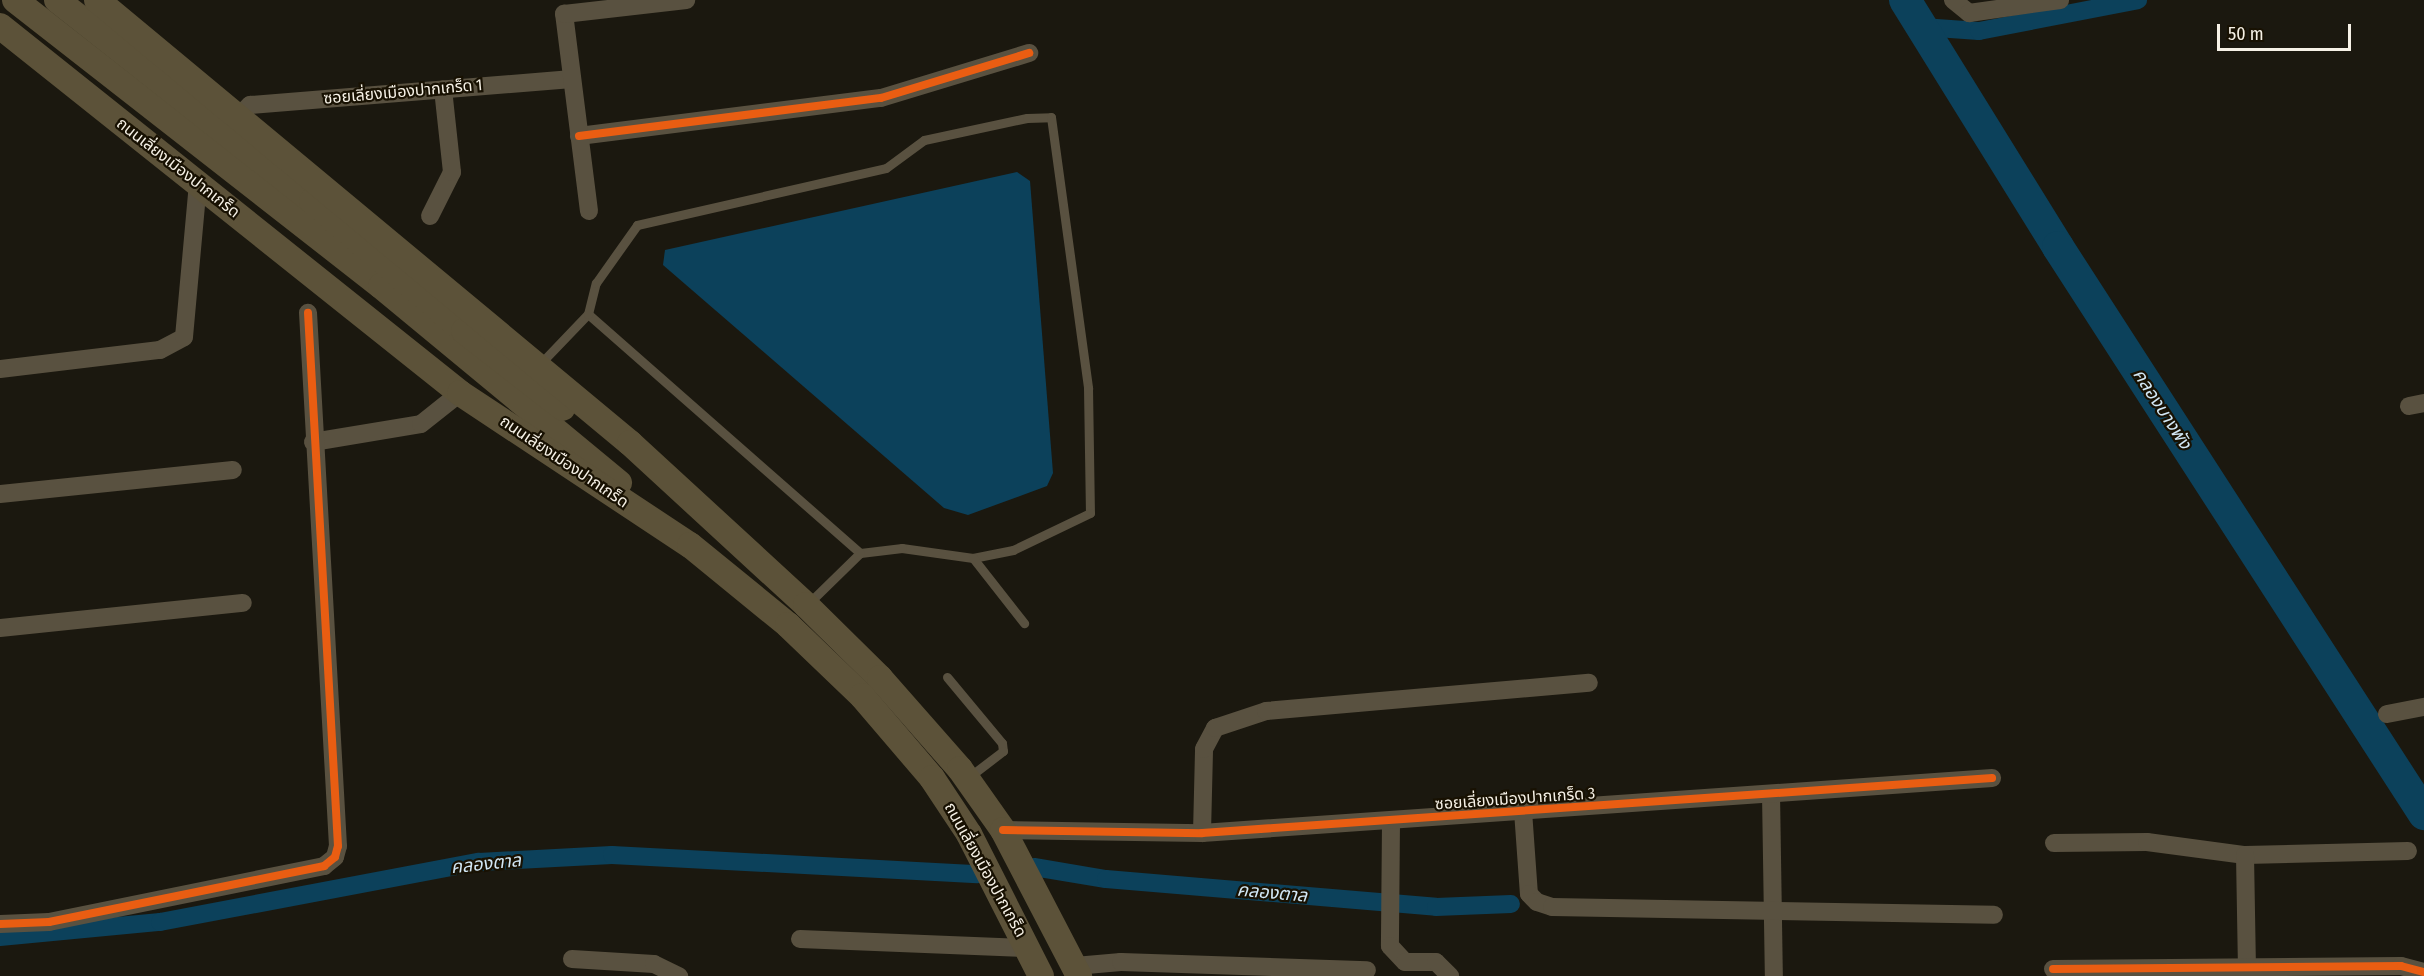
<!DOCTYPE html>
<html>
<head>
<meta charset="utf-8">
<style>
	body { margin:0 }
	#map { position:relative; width:2424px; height:976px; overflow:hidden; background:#1b180f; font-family:"Fira Sans Condensed","Noto Sans Thai",sans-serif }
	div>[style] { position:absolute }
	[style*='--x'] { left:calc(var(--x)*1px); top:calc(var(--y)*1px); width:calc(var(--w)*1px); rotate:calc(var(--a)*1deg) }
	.water>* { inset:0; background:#0c415b }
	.canal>* { height:18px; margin:-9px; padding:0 9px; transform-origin:9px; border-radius:9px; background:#0c415b }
	.river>* { height:32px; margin:-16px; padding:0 16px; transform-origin:16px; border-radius:16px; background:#0c415b }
	.service>* { height:9px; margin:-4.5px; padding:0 4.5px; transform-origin:4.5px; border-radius:4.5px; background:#595140 }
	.minor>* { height:18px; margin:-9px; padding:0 9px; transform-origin:9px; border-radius:9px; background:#595140 }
	.secondary>* { height:26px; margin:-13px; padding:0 13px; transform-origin:13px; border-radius:13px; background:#5c5239 }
	.cycleway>* { height:8px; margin:-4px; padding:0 4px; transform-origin:4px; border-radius:4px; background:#e95d12 }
	span { translate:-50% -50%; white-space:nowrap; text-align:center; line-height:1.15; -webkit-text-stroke:4.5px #181102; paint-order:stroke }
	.street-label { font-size:16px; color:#f6f1e6 }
	.water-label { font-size:18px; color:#d2e8f6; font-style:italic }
	.scale { position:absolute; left:2217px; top:24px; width:134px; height:27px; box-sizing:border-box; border:3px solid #f6f1e6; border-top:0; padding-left:8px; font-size:18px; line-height:21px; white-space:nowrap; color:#f6f1e6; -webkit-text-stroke:4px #181102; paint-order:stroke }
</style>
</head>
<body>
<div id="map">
	<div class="water">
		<div style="clip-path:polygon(1017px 172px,1030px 181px,1053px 473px,1047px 486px,968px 515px,944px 508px,663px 265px,665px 250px)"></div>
	</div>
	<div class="canal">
		<div style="--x:1922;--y:27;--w:57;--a:4"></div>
		<div style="--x:1979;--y:31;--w:162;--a:-11"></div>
		<div style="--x:1034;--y:867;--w:73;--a:9.5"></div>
		<div style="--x:1106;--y:879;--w:331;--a:4.8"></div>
		<div style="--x:1436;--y:907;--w:75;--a:-2.3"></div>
		<div style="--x:0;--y:937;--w:161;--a:-5.4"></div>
		<div style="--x:160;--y:922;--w:325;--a:-10.7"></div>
		<div style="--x:479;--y:862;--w:133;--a:-3"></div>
		<div style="--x:612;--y:855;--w:366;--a:3"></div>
	</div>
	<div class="river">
		<div style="--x:1905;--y:0;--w:291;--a:58.2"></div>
		<div style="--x:2058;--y:247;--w:675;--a:57.16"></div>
	</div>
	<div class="service">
		<div style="--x:588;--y:314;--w:362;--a:41.3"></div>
		<div style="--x:540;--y:364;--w:69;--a:-46.2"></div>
		<div style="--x:588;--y:314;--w:32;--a:-76"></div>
		<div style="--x:596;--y:283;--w:71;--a:-54.7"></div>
		<div style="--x:637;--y:225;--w:255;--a:-12.9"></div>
		<div style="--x:886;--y:168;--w:47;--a:-36.4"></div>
		<div style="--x:924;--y:140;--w:105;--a:-12.1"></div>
		<div style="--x:1027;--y:118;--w:24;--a:-2"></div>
		<div style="--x:1051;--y:117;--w:274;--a:82.2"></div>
		<div style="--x:1088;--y:388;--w:125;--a:89.1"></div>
		<div style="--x:1090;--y:513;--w:85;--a:154.3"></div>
		<div style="--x:1013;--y:550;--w:41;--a:168.7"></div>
		<div style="--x:973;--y:558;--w:72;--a:-172"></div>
		<div style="--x:902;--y:548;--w:42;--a:173.2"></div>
		<div style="--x:860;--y:553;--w:73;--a:135.6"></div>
		<div style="--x:973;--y:558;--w:83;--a:51.9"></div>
		<div style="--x:947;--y:677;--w:86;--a:50.2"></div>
		<div style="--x:1002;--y:743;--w:8;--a:83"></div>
		<div style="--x:1003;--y:751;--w:43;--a:142.6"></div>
	</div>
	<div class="minor">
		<div style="--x:1953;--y:0;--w:21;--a:39"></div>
		<div style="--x:1969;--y:13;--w:92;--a:-8.1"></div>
		<div style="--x:239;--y:116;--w:16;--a:-45"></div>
		<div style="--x:250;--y:105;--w:323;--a:-4.6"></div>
		<div style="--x:579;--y:136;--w:304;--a:-7.2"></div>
		<div style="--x:881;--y:98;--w:155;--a:-16.9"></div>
		<div style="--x:589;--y:211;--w:199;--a:-97.2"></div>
		<div style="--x:564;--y:14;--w:123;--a:-6.5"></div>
		<div style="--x:430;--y:216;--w:49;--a:-63.4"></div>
		<div style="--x:452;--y:172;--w:83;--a:-96.2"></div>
		<div style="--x:0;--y:369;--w:161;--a:-6.8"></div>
		<div style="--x:160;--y:350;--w:27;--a:-28"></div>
		<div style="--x:184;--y:337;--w:154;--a:-84.8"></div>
		<div style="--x:2409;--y:406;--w:15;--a:-11"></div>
		<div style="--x:313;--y:442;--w:109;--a:-9.5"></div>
		<div style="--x:421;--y:424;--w:50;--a:-38.5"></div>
		<div style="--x:0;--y:494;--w:234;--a:-5.9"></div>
		<div style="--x:0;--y:628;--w:244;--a:-5.9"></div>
		<div style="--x:2387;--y:714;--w:38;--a:-11"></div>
		<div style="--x:1771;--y:794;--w:182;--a:89.1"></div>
		<div style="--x:1523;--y:811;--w:83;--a:85.9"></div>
		<div style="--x:1529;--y:894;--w:11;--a:45"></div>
		<div style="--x:1537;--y:902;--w:16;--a:18"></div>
		<div style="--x:1552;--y:907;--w:442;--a:1"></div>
		<div style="--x:1391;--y:822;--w:124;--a:90.5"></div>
		<div style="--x:1390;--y:946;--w:22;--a:47"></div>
		<div style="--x:1405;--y:962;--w:31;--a:0"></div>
		<div style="--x:1436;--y:962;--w:20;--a:45"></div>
		<div style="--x:1003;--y:830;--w:199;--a:0.9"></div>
		<div style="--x:1202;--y:833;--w:792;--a:-3.98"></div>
		<div style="--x:1202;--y:833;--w:84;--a:-88.6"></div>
		<div style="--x:1204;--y:749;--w:24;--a:-62"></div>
		<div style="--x:1215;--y:728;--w:54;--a:-18.4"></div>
		<div style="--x:1266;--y:711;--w:324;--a:-5"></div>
		<div style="--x:2054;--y:843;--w:93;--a:-0.6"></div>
		<div style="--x:2147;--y:842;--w:99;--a:7.6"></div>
		<div style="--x:2245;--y:855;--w:163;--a:-1.4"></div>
		<div style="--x:2245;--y:855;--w:110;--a:89"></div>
		<div style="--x:0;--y:924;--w:49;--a:-2.3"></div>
		<div style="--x:49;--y:922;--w:281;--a:-11.5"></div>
		<div style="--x:324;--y:866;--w:14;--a:-39"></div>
		<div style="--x:335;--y:857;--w:11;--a:-75"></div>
		<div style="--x:338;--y:846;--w:534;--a:-93.22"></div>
		<div style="--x:800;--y:939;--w:229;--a:2.3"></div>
		<div style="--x:572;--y:959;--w:82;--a:3.5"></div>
		<div style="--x:654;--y:964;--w:28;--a:26"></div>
		<div style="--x:1075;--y:966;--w:46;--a:-5"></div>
		<div style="--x:1121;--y:962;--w:246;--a:1.9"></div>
		<div style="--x:2053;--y:969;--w:348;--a:-0.5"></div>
		<div style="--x:2401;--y:966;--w:24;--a:15"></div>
	</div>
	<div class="secondary">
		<div style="--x:15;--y:0;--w:464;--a:38"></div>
		<div style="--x:381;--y:286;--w:309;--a:39.6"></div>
		<div style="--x:57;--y:0;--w:325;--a:38.2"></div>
		<div style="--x:312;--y:201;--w:200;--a:40.5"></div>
		<div style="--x:464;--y:331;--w:125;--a:37.9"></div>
		<div style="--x:97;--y:0;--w:693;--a:39.73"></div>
		<div style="--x:630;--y:443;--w:239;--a:42.6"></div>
		<div style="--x:806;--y:605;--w:104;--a:44.6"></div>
		<div style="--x:880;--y:678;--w:121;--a:48.7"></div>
		<div style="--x:960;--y:769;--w:75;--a:54.8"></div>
		<div style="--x:1003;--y:830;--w:165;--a:62.5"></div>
		<div style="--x:0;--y:26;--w:588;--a:38.58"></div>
		<div style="--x:460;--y:393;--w:276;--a:33.5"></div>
		<div style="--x:690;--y:545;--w:127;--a:39.2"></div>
		<div style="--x:788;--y:625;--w:103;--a:43.8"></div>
		<div style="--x:862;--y:696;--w:108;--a:49.5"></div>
		<div style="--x:932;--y:778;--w:67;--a:56.5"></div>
		<div style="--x:969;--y:834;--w:159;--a:63.1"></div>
	</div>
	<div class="cycleway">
		<div style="--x:579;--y:136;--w:304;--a:-7.2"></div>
		<div style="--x:881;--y:98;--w:155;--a:-16.9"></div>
		<div style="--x:1003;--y:830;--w:199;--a:0.9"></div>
		<div style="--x:1202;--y:833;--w:792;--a:-3.98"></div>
		<div style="--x:0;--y:924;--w:49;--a:-2.3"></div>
		<div style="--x:49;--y:922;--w:281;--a:-11.5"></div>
		<div style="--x:324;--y:866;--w:14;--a:-39"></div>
		<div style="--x:335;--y:857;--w:11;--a:-75"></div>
		<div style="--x:338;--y:846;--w:534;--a:-93.22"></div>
		<div style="--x:2053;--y:969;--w:348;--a:-0.5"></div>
		<div style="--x:2401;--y:966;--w:24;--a:15"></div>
	</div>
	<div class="street-label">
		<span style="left:403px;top:92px;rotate:-5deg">ซอยเลี่ยงเมืองปากเกร็ด 1</span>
		<span style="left:178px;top:168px;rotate:38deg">ถนนเลี่ยงเมืองปากเกร็ด</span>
		<span style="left:564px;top:462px;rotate:34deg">ถนนเลี่ยงเมืองปากเกร็ด</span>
		<span style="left:1515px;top:799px;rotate:-4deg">ซอยเลี่ยงเมืองปากเกร็ด 3</span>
		<span style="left:985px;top:870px;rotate:61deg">ถนนเลี่ยงเมืองปากเกร็ด</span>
	</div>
	<div class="water-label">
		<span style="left:2162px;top:409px;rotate:57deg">คลองบางพัง</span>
		<span style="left:486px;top:864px;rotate:-6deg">คลองตาล</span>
		<span style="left:1272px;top:893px;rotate:5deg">คลองตาล</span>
	</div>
	<div class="scale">50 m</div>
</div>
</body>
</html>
